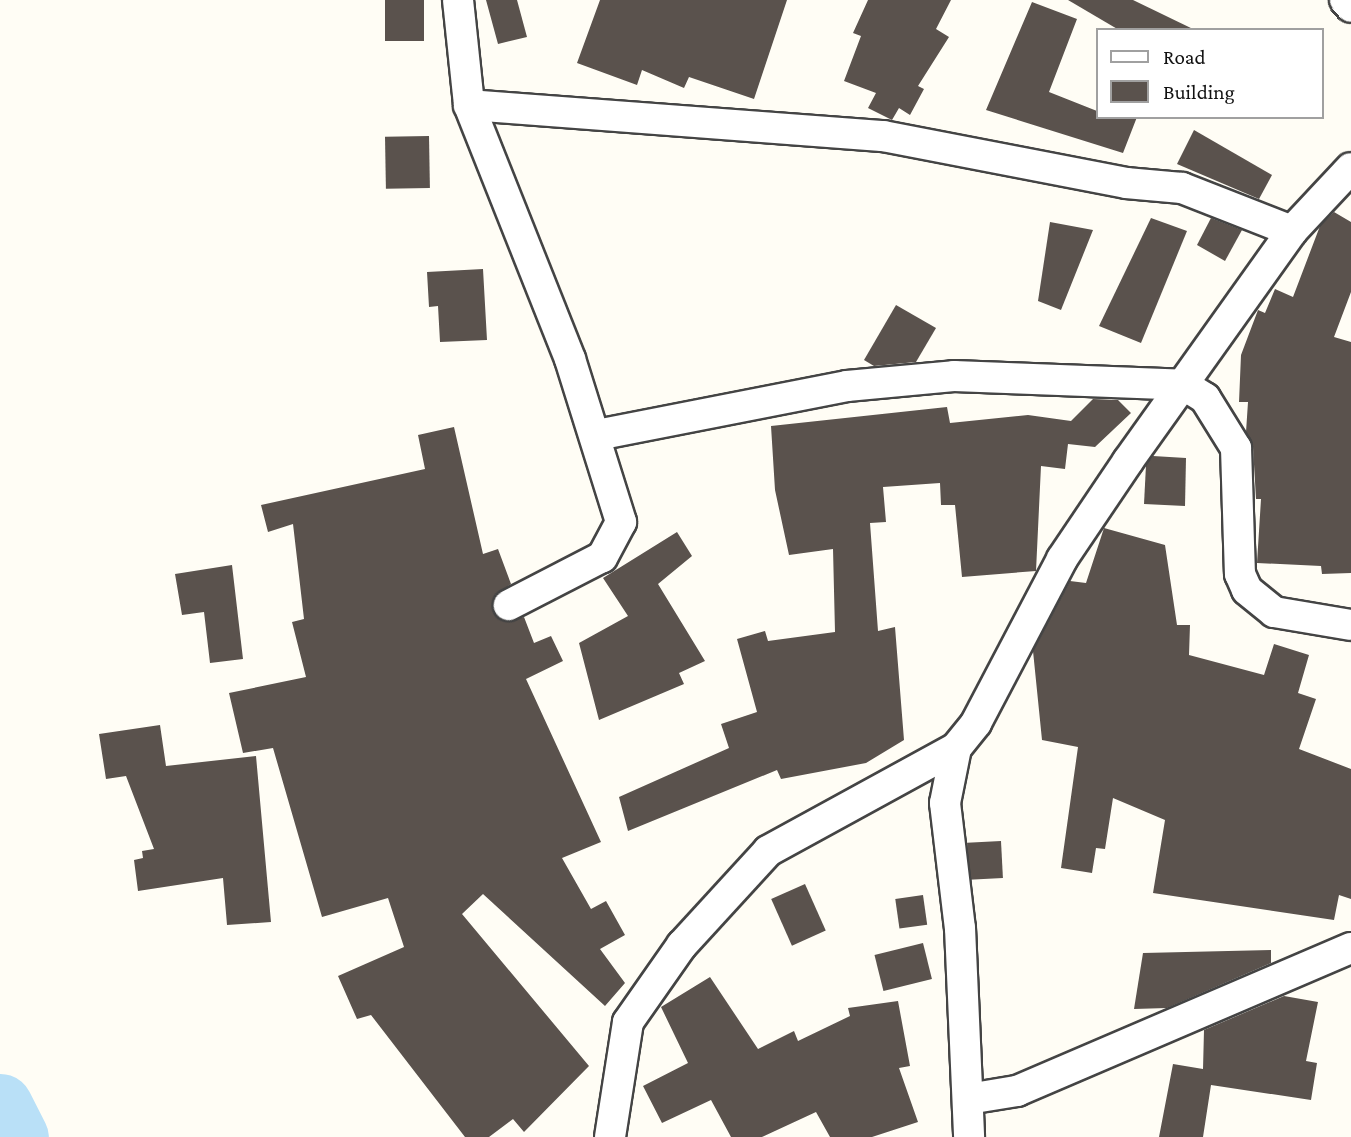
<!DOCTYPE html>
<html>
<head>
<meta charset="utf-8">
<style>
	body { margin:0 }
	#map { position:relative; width:1351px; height:1137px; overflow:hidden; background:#fffdf5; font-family:"Crimson Pro",serif }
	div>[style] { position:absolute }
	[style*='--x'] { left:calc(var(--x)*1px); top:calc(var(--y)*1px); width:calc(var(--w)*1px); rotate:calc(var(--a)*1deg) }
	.river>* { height:65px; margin:-32.5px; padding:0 32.5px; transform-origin:32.5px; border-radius:32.5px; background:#b9e0f7 }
	.building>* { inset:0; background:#5a524d; transform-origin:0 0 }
	.roads { filter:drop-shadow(2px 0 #444) drop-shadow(-2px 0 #444) drop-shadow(0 2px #444) drop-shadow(0 -2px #444) }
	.minor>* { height:30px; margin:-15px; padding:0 15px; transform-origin:15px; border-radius:15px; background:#fff }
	span { translate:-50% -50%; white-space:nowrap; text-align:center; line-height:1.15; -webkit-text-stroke:7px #fff; paint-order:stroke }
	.legend { position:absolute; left:1096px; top:28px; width:228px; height:91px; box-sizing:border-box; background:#fff; border:2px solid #a0a0a0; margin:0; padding:9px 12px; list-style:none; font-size:21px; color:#111 }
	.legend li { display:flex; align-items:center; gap:14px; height:35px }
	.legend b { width:35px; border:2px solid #a0a0a0 }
</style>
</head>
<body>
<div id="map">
	<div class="river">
		<div style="--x:0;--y:1106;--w:35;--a:63"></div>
	</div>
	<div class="building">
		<div style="left:385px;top:0;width:39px;height:41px"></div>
		<div style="clip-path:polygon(486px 0,517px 0,527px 37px,498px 44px)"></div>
		<div style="clip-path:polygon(600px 0,787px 0,754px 99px,689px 77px,684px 88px,642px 70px,637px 85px,577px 63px)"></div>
		<div style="clip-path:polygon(868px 0,951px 0,936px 29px,949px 37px,918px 86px,924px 89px,910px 115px,899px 108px,892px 120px,868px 108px,876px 93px,844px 81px,861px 36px,853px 33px)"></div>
		<div style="clip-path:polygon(1068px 0,1133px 0,1195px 30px,1119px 30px)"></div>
		<div style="clip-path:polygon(1032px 2px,1077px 19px,1049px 92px,1097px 111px,1097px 117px,1137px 117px,1123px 153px,986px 110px)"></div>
		<div style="clip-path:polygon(1194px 130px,1272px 175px,1259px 199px,1177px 164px)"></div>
		<div style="left:429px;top:136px;width:52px;height:44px;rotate:89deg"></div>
		<div style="clip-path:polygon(1334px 212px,1351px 222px,1351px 292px,1334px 337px,1351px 342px,1351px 573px,1322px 574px,1321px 566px,1257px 563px,1261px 499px,1256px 499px,1253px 447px,1246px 432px,1248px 402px,1239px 402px,1241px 355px,1258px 310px,1265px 313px,1275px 289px,1293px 297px,1320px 226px)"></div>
		<div style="clip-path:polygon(1151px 218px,1187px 231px,1141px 343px,1099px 326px)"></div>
		<div style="clip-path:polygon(1211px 218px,1242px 230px,1225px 261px,1197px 245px)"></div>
		<div style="clip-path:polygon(1050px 222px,1093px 230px,1061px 310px,1038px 301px)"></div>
		<div style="clip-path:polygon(483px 269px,487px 340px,440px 342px,438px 306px,429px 307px,427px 272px)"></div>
		<div style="clip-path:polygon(896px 305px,936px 328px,916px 362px,874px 366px,864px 360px)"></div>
		<div style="clip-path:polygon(1093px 399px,1118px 400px,1131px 413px,1095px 447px,1068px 444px,1065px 469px,1041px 466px,1036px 571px,962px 577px,955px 505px,941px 505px,940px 483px,883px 487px,886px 522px,870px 523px,878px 631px,895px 627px,904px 740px,866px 763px,781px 779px,777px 770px,628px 831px,619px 797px,729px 748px,721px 724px,757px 712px,737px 639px,765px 631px,768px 641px,835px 632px,833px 549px,789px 555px,775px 490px,771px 426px,947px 407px,950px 423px,1028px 415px,1071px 421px)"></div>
		<div style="clip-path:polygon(454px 427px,483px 554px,498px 549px,511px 584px,495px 595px,493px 612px,508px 622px,524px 617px,534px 643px,551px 636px,563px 661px,526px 679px,601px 842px,562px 858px,591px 909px,606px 901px,625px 935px,600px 949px,625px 983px,605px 1006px,483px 894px,462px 914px,589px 1066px,524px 1132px,513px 1119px,489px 1137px,465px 1137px,371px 1015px,357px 1019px,338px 976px,404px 947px,388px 898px,322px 917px,273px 748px,243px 753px,229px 693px,306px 677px,292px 622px,304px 619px,293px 524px,268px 532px,261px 505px,425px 469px,418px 435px)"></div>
		<div style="clip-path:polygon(1153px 456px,1186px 458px,1185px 506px,1144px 504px,1146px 465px)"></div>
		<div style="clip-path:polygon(1104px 528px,1165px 545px,1177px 625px,1190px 625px,1189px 655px,1264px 675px,1274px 644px,1309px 655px,1298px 693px,1316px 699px,1299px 749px,1351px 769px,1351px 899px,1339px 895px,1334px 920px,1153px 893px,1165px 820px,1113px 798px,1105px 849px,1096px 848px,1092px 873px,1061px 868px,1078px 747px,1042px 740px,1033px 651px,1070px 581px,1086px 583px)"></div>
		<div style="clip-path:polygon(677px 532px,692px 556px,658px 584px,705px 661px,679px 673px,684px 684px,599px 720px,579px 643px,628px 616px,603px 578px)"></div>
		<div style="clip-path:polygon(232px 565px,243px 659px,210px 663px,204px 612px,182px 615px,175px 574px)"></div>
		<div style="clip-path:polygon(160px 725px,166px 766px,256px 756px,271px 922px,227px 925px,223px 878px,138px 891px,134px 860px,143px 858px,142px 851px,154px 849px,126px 776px,106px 779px,99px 734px)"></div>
		<div style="left:1001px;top:841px;width:37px;height:34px;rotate:87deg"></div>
		<div style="left:805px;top:884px;width:51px;height:37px;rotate:66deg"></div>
		<div style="left:923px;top:895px;width:30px;height:28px;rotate:82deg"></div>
		<div style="left:923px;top:943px;width:37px;height:50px;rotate:76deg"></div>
		<div style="clip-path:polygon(1271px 950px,1271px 963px,1167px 1008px,1134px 1009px,1143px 953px)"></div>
		<div style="clip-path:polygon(710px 977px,758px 1049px,794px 1031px,798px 1041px,850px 1016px,848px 1008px,898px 1001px,910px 1066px,899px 1068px,918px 1122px,872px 1137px,830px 1137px,816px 1112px,762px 1137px,731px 1137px,711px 1100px,662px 1123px,643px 1086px,688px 1063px,661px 1007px)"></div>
		<div style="clip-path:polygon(1284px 996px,1318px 1002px,1306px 1061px,1317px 1063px,1311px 1100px,1211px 1085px,1203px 1137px,1159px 1137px,1173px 1064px,1203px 1069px,1204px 1030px)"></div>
	</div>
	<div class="roads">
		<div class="minor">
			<div style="--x:458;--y:0;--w:106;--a:84"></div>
			<div style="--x:469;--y:105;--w:273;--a:68.3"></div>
			<div style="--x:570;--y:359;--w:171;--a:72.6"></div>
			<div style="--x:621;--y:522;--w:40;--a:118"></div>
			<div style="--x:602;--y:557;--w:105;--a:152.7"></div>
			<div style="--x:1345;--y:0;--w:9;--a:49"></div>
			<div style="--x:469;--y:105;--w:415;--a:4.3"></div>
			<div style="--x:883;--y:136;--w:248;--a:10.9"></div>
			<div style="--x:1126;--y:183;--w:56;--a:5.1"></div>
			<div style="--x:1182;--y:188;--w:118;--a:21.4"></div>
			<div style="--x:597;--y:435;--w:255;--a:-11.1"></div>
			<div style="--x:847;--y:386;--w:107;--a:-5.3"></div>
			<div style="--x:954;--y:376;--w:230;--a:2.2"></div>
			<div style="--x:1184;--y:385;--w:25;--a:32"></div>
			<div style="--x:1205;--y:398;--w:59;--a:58.2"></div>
			<div style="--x:1236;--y:448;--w:126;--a:88.2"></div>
			<div style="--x:1240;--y:574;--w:17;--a:66"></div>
			<div style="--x:1247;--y:590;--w:35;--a:39"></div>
			<div style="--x:1274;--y:612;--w:78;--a:9.6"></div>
			<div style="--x:956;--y:748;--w:56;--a:101.3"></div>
			<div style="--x:945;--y:803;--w:126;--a:83.2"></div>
			<div style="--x:960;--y:928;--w:209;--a:87.5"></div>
			<div style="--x:968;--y:1099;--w:50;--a:-9.3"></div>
			<div style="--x:1017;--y:1091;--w:363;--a:-23.2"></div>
			<div style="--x:610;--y:1137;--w:116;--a:-81.1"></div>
			<div style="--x:628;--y:1022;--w:94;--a:-55"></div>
			<div style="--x:682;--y:945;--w:127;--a:-47.5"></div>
			<div style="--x:768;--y:851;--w:214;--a:-28.7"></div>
			<div style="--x:956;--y:748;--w:32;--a:-51"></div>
			<div style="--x:976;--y:723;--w:185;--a:-62.3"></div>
			<div style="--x:1062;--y:559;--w:118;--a:-56"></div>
			<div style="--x:1128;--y:461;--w:282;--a:-54.5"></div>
			<div style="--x:1292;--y:231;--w:86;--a:-46.9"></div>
		</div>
	</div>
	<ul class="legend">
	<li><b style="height:9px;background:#fff"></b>Road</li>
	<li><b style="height:19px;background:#5a524d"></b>Building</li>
	</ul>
</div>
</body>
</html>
